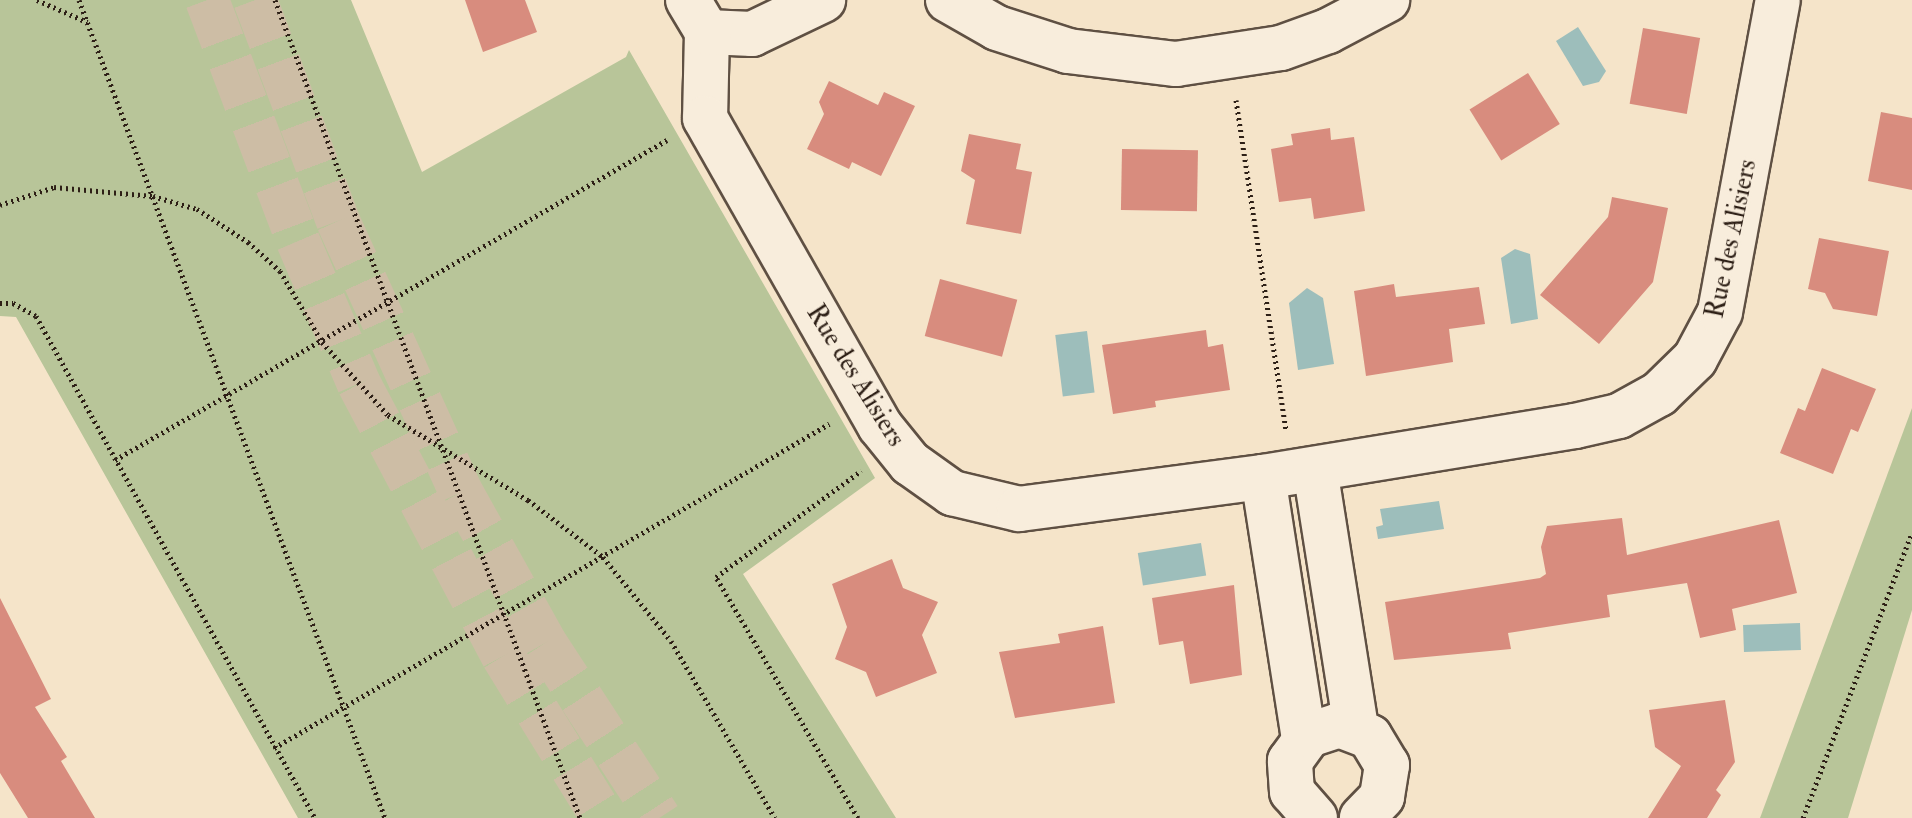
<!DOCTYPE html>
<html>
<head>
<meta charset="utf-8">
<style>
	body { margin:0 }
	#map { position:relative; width:1912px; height:818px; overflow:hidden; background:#f5e4c9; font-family:"IM FELL Double Pica",serif }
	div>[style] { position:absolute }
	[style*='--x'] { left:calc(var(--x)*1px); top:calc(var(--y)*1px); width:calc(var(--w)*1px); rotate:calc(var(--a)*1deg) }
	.green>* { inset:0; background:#b8c599 }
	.water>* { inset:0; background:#9dbebb; transform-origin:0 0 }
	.building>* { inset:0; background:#d88c7e; transform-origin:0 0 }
	.highway-tunnel>* { height:44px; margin-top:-22px; transform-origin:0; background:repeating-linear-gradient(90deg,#cdbda5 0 44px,transparent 0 66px) }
	.path>* { height:5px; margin-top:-2.5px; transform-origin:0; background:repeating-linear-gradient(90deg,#2d1f16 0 2px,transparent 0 6px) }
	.roads { filter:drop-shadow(2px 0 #5f5043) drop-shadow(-2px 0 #5f5043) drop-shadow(0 2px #5f5043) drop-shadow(0 -2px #5f5043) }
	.minor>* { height:44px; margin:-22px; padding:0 22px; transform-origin:22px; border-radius:22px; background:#f8eddc }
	span { translate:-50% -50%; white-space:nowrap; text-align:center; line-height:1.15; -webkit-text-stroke:6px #f8eddc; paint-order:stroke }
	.street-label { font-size:26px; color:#2d1f16 }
</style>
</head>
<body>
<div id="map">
	<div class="green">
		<div style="clip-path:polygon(0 0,351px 0,422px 172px,626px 57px,629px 50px,875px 478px,743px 574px,896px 818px,298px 818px,16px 317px,0 316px)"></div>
		<div style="clip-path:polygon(1912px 408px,1912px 610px,1848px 818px,1760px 818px)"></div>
	</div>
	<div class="water">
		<div style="clip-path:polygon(1578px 27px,1606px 71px,1599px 82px,1583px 86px,1556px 41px)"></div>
		<div style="clip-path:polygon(1515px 249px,1530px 254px,1538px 319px,1511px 324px,1501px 258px)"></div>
		<div style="clip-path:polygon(1307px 288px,1323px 298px,1334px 364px,1298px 370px,1289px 303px)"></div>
		<div style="left:1087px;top:331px;width:62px;height:32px;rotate:83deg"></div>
		<div style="clip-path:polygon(1439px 501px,1444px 529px,1378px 539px,1376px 527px,1383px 525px,1380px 509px)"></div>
		<div style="left:1201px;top:543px;width:33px;height:64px;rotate:81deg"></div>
		<div style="left:1800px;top:623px;width:27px;height:57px;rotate:88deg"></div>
	</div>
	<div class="building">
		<div style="clip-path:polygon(465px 0,525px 0,537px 32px,483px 52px)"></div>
		<div style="left:1643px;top:28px;width:58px;height:77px;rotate:10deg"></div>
		<div style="left:1528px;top:73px;width:60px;height:69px;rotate:58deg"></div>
		<div style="clip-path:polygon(829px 81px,878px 105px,884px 92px,915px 106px,881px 176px,852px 162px,849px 169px,807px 149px,824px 114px,819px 102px)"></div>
		<div style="clip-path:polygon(1881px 112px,1912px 118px,1912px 190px,1868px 181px)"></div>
		<div style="clip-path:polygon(1330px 128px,1331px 140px,1354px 137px,1365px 211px,1314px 219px,1311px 198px,1279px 202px,1271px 149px,1293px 145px,1291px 134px)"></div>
		<div style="clip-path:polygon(969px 134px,1021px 144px,1016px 169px,1032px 172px,1021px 234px,966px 224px,975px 180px,961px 171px)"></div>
		<div style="left:1122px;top:149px;width:76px;height:61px;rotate:1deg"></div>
		<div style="clip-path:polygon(1612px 197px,1668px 208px,1653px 282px,1599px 344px,1540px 295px,1608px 217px)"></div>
		<div style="clip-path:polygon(1819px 238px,1889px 251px,1877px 316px,1833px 309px,1825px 293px,1808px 289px)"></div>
		<div style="left:940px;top:279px;width:80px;height:59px;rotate:15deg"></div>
		<div style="clip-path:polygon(1394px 284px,1396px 297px,1479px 287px,1485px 324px,1449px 329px,1453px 362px,1366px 376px,1354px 291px)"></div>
		<div style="clip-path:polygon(1206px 330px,1208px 347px,1223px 344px,1230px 390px,1155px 401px,1156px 407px,1113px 414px,1102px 345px)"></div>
		<div style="clip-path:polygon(1822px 368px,1876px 389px,1858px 432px,1851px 429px,1833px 474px,1780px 453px,1798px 408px,1805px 411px)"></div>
		<div style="clip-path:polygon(1622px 518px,1627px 555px,1779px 520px,1797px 593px,1732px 609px,1736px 630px,1700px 638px,1687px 583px,1607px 595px,1610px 617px,1508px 633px,1511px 649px,1394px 660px,1385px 602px,1540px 578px,1546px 574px,1541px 547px,1547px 526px)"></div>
		<div style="clip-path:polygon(892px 559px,903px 588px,938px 602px,922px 635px,937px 673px,876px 697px,866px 672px,835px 659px,847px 627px,832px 584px)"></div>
		<div style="clip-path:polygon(1234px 585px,1242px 675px,1190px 684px,1183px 641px,1159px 645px,1152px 598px)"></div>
		<div style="clip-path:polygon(0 598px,51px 699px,35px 707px,67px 757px,61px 761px,95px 818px,28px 818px,0 773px)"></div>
		<div style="clip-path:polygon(1103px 626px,1115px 703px,1015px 718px,999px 652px,1060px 643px,1058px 634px)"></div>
		<div style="clip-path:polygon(1725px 700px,1735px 762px,1716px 790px,1721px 795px,1707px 818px,1648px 818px,1681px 766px,1655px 747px,1649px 710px)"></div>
	</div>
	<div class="highway-tunnel">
		<div style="--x:207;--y:0;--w:258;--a:69.3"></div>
		<div style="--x:298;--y:241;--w:155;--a:66.9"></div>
		<div style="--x:359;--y:384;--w:308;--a:62.1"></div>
		<div style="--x:503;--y:656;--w:190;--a:58.3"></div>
		<div style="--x:255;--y:0;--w:236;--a:69.4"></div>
		<div style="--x:338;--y:221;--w:298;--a:65.6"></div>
		<div style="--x:461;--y:492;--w:173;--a:60.9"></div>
		<div style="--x:545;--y:643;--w:209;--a:56.9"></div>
	</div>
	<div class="path">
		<div style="--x:37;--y:0;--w:55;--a:23.7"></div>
		<div style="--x:79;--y:0;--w:873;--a:69.49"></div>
		<div style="--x:275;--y:0;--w:873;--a:69.55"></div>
		<div style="--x:1236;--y:100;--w:334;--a:81.4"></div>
		<div style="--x:0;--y:205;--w:57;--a:-18.4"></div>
		<div style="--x:54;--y:187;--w:99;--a:5.2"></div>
		<div style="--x:153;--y:196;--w:46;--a:16.5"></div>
		<div style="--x:197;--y:209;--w:61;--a:32.9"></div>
		<div style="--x:248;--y:242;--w:43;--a:42.2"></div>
		<div style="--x:280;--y:271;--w:82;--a:59.4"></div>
		<div style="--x:322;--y:342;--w:98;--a:47.9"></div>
		<div style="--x:388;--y:415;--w:164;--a:31.3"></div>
		<div style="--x:528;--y:500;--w:94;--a:37.2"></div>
		<div style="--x:603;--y:557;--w:108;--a:51"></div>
		<div style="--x:671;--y:641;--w:205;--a:59.6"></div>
		<div style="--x:0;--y:303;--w:13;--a:0"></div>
		<div style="--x:13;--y:303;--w:26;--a:29"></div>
		<div style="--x:36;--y:316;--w:574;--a:60.94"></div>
		<div style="--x:115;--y:460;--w:638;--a:-30.1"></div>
		<div style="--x:274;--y:748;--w:643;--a:-30.28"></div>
		<div style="--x:858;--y:818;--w:280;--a:-120.5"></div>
		<div style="--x:716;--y:577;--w:180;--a:-36.2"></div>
		<div style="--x:1803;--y:818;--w:305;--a:-69.1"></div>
	</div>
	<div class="roads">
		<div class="minor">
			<div style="--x:688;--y:0;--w:37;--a:59"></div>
			<div style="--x:707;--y:32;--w:86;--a:91.3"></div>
			<div style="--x:705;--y:118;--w:354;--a:60.4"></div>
			<div style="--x:880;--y:426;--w:48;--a:51"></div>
			<div style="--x:910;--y:463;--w:52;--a:35.5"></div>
			<div style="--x:952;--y:493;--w:69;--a:13.4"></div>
			<div style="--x:1019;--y:509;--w:246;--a:-7.5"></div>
			<div style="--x:1263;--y:477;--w:316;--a:-9.3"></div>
			<div style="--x:1575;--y:426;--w:45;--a:-12.8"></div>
			<div style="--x:1619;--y:416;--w:46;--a:-28.8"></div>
			<div style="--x:1659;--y:394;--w:50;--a:-44.2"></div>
			<div style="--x:1695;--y:359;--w:53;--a:-62"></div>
			<div style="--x:1720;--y:312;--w:317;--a:-79.5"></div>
			<div style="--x:948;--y:0;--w:56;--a:29.7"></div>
			<div style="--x:997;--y:28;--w:75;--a:17.9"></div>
			<div style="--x:1068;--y:51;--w:109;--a:6.9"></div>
			<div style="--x:1176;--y:64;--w:106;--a:-8.7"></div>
			<div style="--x:1281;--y:48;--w:50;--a:-19.9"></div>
			<div style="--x:1328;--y:31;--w:67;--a:-27.7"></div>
			<div style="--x:707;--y:32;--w:45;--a:2.5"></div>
			<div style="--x:752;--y:34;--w:79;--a:-25.6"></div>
			<div style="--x:1315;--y:469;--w:262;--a:81"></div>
			<div style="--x:1263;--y:477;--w:266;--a:81.1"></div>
			<div style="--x:1315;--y:818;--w:35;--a:-131"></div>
			<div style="--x:1292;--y:792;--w:31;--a:-94"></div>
			<div style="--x:1290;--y:761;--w:32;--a:-54"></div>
			<div style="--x:1309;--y:735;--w:32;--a:-18"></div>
			<div style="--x:1339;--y:725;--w:33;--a:21"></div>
			<div style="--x:1370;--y:737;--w:33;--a:59"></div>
			<div style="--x:1387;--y:765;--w:32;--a:99"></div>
			<div style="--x:1382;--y:797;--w:29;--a:134"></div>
		</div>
	</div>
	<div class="street-label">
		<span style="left:1732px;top:239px;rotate:-78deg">Rue des Alisiers</span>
		<span style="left:855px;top:376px;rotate:58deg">Rue des Alisiers</span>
	</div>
</div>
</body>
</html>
